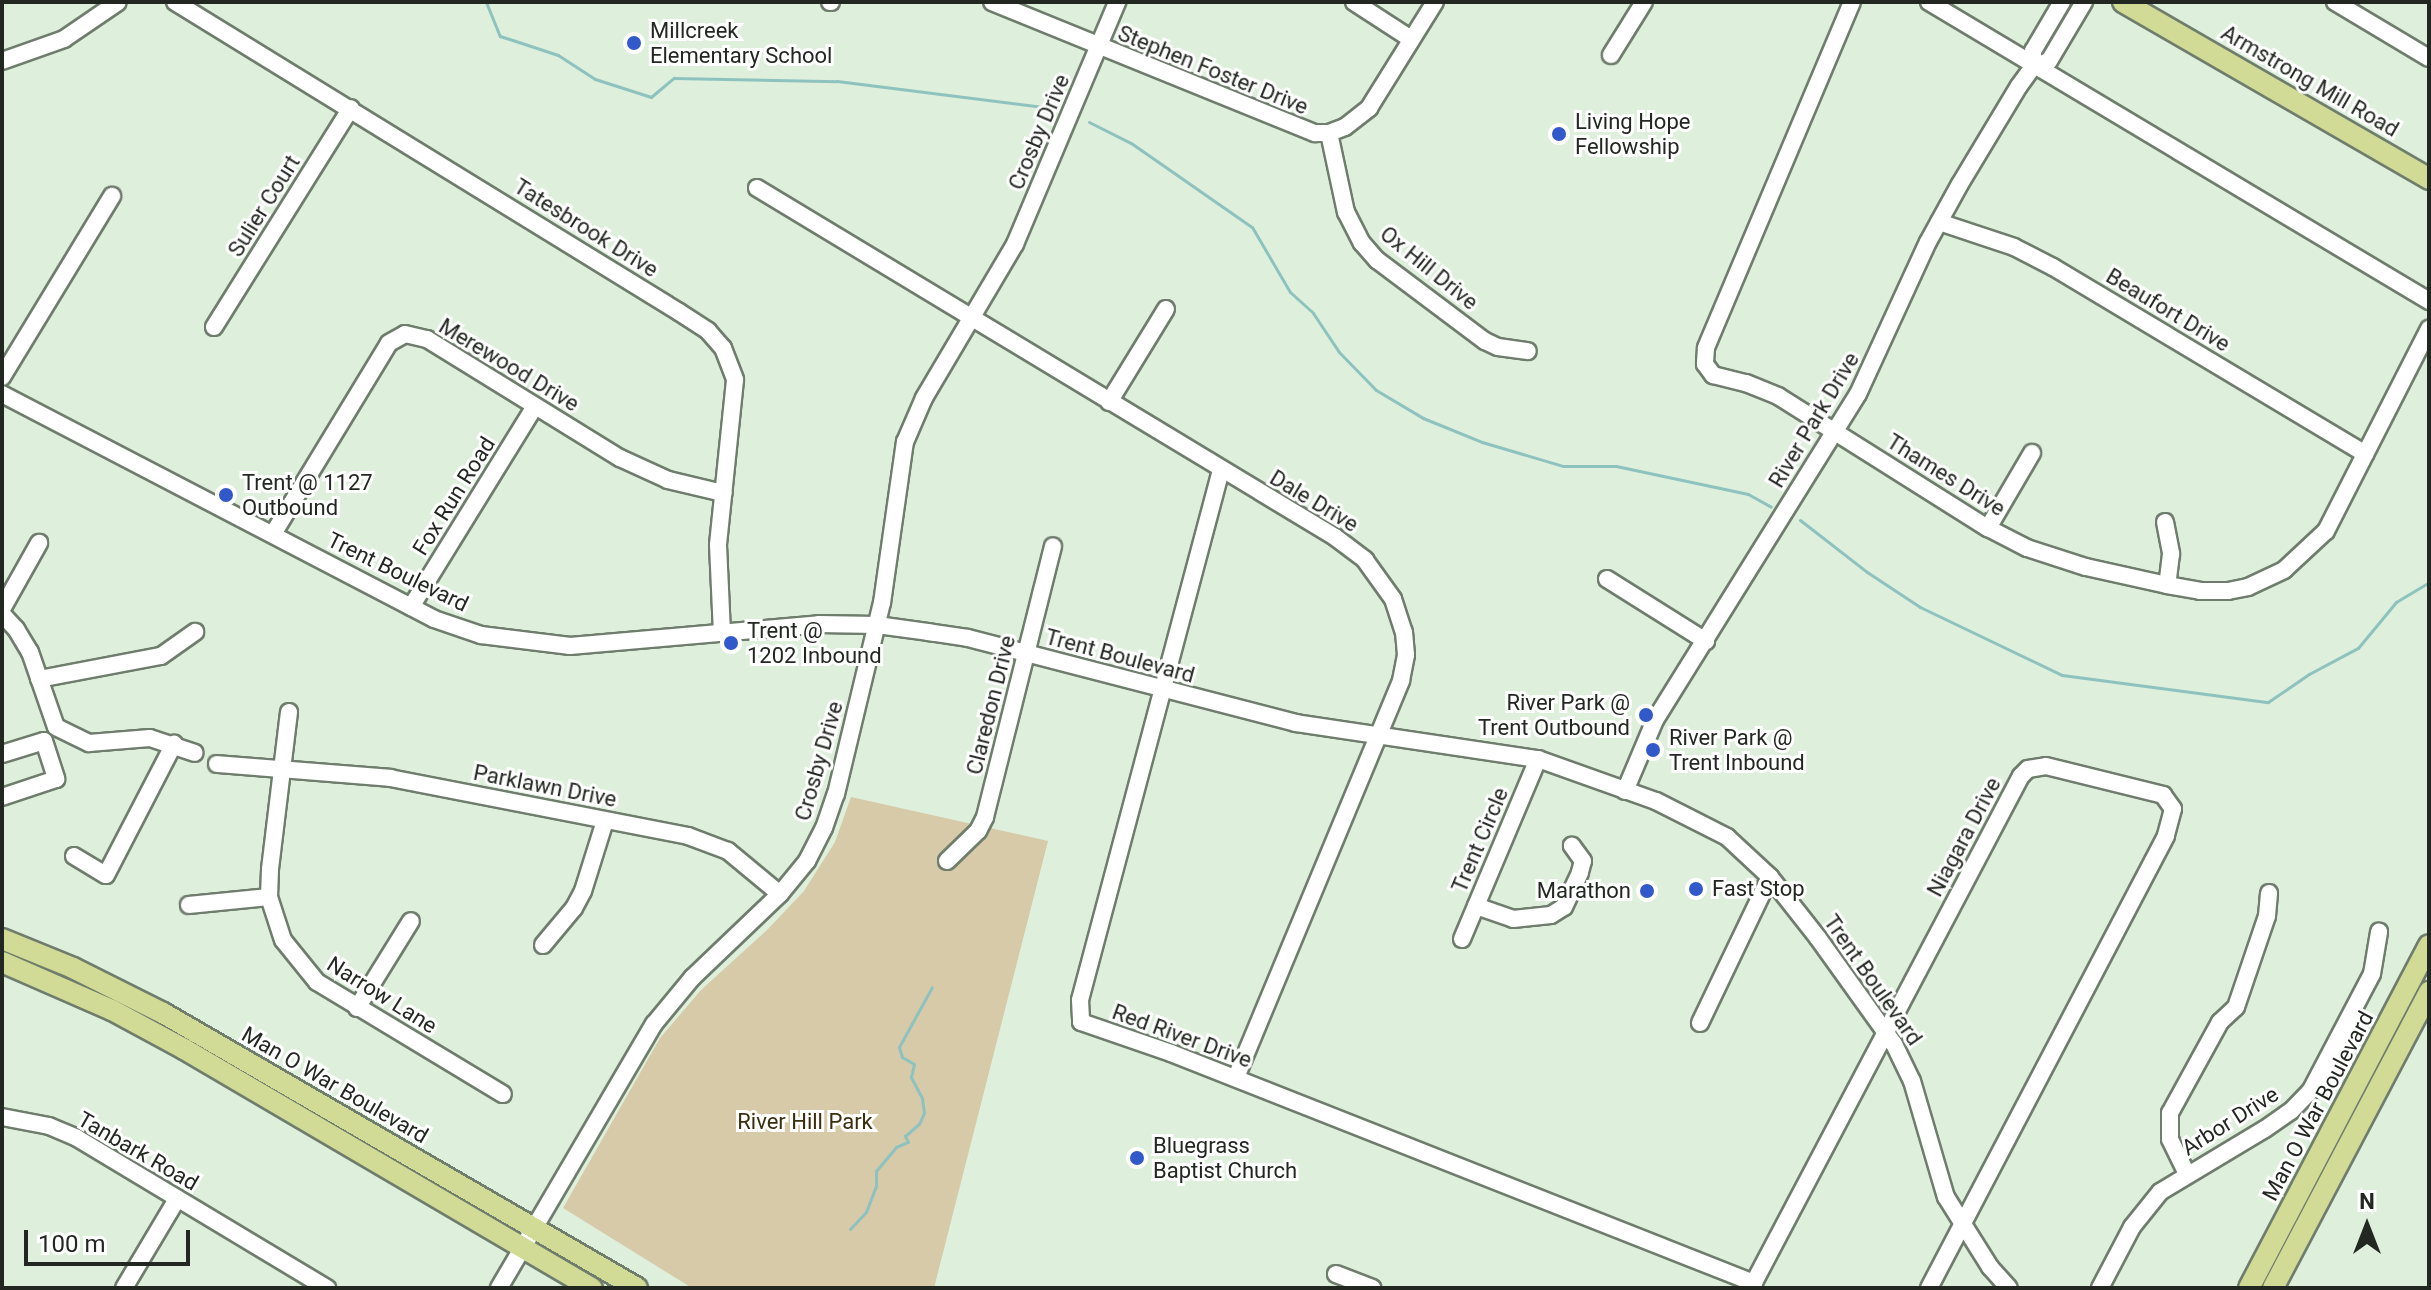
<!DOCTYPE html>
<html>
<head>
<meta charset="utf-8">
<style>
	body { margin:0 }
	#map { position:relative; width:2431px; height:1290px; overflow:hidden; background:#deefdc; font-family:Roboto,sans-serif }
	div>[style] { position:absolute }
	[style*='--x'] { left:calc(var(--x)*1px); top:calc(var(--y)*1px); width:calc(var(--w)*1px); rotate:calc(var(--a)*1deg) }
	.green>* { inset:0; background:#d6caa8 }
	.stream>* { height:3px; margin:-1.5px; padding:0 1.5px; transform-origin:1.5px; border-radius:1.5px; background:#8ec2bf }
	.roads { filter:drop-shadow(2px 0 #6f7d6d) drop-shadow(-2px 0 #6f7d6d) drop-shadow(0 2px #6f7d6d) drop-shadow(0 -2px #6f7d6d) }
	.minor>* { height:16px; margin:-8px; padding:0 8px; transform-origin:8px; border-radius:8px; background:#fff }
	.major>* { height:20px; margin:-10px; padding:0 10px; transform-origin:10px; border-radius:10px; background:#d1db96 }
	.dots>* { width:22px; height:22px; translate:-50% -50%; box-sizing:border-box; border:4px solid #fff; border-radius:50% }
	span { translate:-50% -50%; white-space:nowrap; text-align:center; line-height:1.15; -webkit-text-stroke:6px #fff; paint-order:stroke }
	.poi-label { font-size:22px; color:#222821 }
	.left { translate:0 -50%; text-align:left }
	.right { translate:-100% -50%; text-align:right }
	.street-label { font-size:22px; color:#222821 }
	.park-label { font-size:22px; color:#392f0d }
	.frame { position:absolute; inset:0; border:4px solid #222821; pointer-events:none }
	.north { position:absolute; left:2327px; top:1186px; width:80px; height:80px; -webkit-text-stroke:6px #fff; paint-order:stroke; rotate:0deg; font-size:22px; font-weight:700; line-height:32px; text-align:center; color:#222821 }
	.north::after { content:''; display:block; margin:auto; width:28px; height:36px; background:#222821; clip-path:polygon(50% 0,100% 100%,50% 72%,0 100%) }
	.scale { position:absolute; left:24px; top:1230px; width:166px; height:36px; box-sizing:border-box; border:4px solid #222821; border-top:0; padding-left:10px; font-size:24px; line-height:28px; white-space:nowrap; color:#222821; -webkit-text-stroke:6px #fff; paint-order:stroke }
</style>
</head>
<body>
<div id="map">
	<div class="green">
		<div style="clip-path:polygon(851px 797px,1048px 841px,934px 1288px,692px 1288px,563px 1208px,660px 1038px,701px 990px,768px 929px,804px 891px,835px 842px)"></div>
	</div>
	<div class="stream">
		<div style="--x:486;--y:2;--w:37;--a:68"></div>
		<div style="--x:500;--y:36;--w:61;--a:18.1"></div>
		<div style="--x:558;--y:55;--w:44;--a:33"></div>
		<div style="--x:595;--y:79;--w:59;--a:17.8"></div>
		<div style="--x:651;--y:97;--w:30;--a:-40"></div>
		<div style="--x:674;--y:78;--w:163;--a:1.1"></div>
		<div style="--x:837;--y:81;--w:216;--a:7.2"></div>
		<div style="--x:1089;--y:122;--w:47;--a:26.6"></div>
		<div style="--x:1131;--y:143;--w:147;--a:34.8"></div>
		<div style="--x:1252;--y:227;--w:75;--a:59.7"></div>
		<div style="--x:1290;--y:292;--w:31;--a:42"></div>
		<div style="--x:1313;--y:313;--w:47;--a:56.3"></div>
		<div style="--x:1339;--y:352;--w:53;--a:45.8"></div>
		<div style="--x:1376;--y:390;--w:55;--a:30.8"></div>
		<div style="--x:1423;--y:418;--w:64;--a:22.1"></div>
		<div style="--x:1482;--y:442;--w:84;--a:16.5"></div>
		<div style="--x:1563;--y:466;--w:53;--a:0"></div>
		<div style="--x:1616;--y:466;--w:135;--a:12"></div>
		<div style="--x:1748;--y:494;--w:26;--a:29"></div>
		<div style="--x:1800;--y:520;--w:85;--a:37.8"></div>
		<div style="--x:1867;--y:572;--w:64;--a:33.4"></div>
		<div style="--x:1920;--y:607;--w:157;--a:25.6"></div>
		<div style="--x:2062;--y:675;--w:208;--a:7.5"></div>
		<div style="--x:2268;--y:702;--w:50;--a:-34.3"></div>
		<div style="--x:2309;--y:674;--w:55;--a:-28"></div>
		<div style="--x:2358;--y:648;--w:60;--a:-50.4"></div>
		<div style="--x:2396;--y:602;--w:39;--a:-31"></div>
		<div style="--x:850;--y:1229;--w:23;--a:-47"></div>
		<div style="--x:866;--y:1212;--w:28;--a:-69"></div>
		<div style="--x:876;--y:1186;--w:15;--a:-90"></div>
		<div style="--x:876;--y:1171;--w:31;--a:-50"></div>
		<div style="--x:896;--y:1147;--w:13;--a:-23"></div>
		<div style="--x:908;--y:1142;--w:7;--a:-117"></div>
		<div style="--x:905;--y:1136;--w:18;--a:-41"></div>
		<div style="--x:919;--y:1124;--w:12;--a:-66"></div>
		<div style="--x:924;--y:1113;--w:15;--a:-98"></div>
		<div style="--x:922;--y:1098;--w:24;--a:-118"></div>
		<div style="--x:911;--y:1077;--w:13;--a:-77"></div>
		<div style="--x:914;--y:1064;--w:14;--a:-150"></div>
		<div style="--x:902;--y:1057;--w:10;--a:-107"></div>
		<div style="--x:899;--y:1047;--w:68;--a:-61.2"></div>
	</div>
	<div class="roads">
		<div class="minor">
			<div style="--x:175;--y:2;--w:592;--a:31.59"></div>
			<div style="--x:679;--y:312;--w:35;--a:33"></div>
			<div style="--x:708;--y:331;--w:23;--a:49"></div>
			<div style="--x:723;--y:348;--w:34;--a:69"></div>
			<div style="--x:735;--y:380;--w:166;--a:95.9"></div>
			<div style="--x:718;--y:545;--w:87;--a:87.4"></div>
			<div style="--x:830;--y:2;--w:1;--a:0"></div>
			<div style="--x:992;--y:2;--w:349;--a:22.1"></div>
			<div style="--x:1315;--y:133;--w:14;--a:0"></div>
			<div style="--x:1329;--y:133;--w:17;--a:-21"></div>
			<div style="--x:1345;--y:127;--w:31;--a:-38"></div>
			<div style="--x:1369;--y:108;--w:125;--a:-58.1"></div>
			<div style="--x:1354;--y:2;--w:68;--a:33"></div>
			<div style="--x:1852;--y:2;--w:376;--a:112.9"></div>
			<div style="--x:1706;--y:348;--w:16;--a:94"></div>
			<div style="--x:1705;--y:364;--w:14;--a:54"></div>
			<div style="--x:1713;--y:375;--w:34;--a:14"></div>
			<div style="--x:1746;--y:383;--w:35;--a:22"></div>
			<div style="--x:1778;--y:396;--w:248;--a:32.2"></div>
			<div style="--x:1988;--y:528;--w:44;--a:27.1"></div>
			<div style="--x:2027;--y:548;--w:62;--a:17.9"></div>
			<div style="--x:2086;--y:567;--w:83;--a:12.5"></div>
			<div style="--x:2167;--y:585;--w:34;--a:10"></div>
			<div style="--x:2200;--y:591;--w:28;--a:0"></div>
			<div style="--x:2228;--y:591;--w:20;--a:-11"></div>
			<div style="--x:2248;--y:587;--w:40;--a:-25"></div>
			<div style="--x:2284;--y:570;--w:57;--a:-42.9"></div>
			<div style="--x:2326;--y:531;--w:227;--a:-63"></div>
			<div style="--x:1929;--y:2;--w:583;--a:30.88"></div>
			<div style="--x:2335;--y:2;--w:109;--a:30.8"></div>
			<div style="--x:1611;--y:55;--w:62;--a:-58.1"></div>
			<div style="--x:2;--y:61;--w:66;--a:-19.5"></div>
			<div style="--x:64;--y:39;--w:65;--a:-34.4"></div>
			<div style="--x:2033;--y:67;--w:16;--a:-90"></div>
			<div style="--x:2033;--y:51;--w:57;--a:-59.4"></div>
			<div style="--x:1329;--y:133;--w:81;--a:77.9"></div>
			<div style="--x:1346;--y:212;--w:35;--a:63"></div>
			<div style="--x:1362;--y:243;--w:23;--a:49"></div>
			<div style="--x:1377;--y:260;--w:135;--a:36.9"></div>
			<div style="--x:1485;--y:341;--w:14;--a:25"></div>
			<div style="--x:1498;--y:347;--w:30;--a:8"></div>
			<div style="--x:757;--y:188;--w:675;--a:31.12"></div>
			<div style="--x:1335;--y:537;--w:38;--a:37"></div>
			<div style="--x:1365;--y:560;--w:48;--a:54.3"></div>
			<div style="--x:1393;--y:599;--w:35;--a:72"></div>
			<div style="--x:1404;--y:632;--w:23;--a:85"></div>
			<div style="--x:1406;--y:655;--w:26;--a:101"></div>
			<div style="--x:1401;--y:681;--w:430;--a:112.6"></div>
			<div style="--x:1939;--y:222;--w:79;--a:18.4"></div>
			<div style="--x:2014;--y:247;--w:44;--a:27.1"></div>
			<div style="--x:2053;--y:267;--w:364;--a:30.9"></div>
			<div style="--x:214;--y:327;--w:258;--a:-58"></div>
			<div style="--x:2;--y:377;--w:212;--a:-58.7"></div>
			<div style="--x:2;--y:394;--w:487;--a:27.5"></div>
			<div style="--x:434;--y:619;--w:50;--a:18.8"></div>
			<div style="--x:481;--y:635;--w:90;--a:7"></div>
			<div style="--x:570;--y:646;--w:250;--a:-5"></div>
			<div style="--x:819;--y:624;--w:58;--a:1"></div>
			<div style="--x:877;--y:625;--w:51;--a:7.8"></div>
			<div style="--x:928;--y:632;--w:40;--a:8.5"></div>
			<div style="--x:968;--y:638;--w:339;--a:14.5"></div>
			<div style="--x:1296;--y:723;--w:245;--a:8.5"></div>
			<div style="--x:1538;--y:759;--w:125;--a:19.6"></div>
			<div style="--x:1656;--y:801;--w:80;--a:26.9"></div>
			<div style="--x:1727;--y:837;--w:59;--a:42.9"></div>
			<div style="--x:1770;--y:877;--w:78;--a:51.8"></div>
			<div style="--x:1818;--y:938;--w:130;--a:54.4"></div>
			<div style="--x:1894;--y:1044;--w:41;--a:64.1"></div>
			<div style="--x:1912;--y:1081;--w:121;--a:73.7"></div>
			<div style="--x:1946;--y:1197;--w:83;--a:57.8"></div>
			<div style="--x:1990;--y:1267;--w:28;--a:48"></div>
			<div style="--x:1109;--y:402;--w:109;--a:-58.5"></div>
			<div style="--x:1221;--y:470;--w:548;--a:104.9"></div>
			<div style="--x:1080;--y:1000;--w:22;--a:87"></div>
			<div style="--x:1081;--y:1022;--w:95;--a:19"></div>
			<div style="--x:1171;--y:1053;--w:627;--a:21.53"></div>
			<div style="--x:2165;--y:522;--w:33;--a:79"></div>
			<div style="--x:2171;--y:554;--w:31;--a:97"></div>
			<div style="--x:1988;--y:528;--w:87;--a:-59.6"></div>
			<div style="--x:273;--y:534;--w:223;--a:-58.7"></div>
			<div style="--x:389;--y:343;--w:18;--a:-29"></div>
			<div style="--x:405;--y:334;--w:23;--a:13"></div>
			<div style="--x:427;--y:339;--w:227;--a:31.7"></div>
			<div style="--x:620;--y:458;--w:53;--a:24.6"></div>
			<div style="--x:668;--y:480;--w:57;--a:13.3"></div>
			<div style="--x:1607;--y:579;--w:117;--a:32.1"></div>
			<div style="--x:411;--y:607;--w:234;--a:-58.3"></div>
			<div style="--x:2;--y:609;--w:76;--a:-60.7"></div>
			<div style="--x:2;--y:614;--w:21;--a:47"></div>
			<div style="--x:16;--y:629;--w:27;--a:59"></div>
			<div style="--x:30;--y:652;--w:79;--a:70.9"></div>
			<div style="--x:56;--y:727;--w:37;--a:26"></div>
			<div style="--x:89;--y:743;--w:61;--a:-4.7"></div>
			<div style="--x:150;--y:738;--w:47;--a:18.4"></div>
			<div style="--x:39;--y:679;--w:124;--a:-10.7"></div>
			<div style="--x:161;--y:656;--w:42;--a:-35.2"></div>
			<div style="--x:289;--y:712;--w:158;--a:96.9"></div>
			<div style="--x:270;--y:869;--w:28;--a:92"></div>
			<div style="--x:269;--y:897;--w:45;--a:72"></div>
			<div style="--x:283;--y:940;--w:54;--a:51"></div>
			<div style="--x:317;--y:982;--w:217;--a:31.1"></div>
			<div style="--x:2;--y:754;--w:44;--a:-17.2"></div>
			<div style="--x:44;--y:741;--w:40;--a:72"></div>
			<div style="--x:56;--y:779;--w:57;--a:161.6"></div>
			<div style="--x:217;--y:764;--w:174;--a:4.6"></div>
			<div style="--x:390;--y:778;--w:304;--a:11"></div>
			<div style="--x:688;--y:836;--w:43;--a:20.6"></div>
			<div style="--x:728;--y:851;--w:67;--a:39.6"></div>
			<div style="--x:1625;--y:791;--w:77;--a:-67.1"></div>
			<div style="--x:1655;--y:720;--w:384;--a:-58.1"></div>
			<div style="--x:1858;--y:394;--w:167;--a:-65.3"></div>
			<div style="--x:1928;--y:242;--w:66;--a:-61.1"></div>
			<div style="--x:1960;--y:184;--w:114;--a:-59"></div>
			<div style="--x:2019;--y:86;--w:24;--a:-54"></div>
			<div style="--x:2033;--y:67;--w:17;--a:-21"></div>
			<div style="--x:2049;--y:61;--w:69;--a:-59.3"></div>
			<div style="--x:74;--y:856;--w:37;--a:31"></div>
			<div style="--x:106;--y:875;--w:148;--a:-62.6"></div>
			<div style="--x:947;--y:861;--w:43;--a:-44.1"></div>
			<div style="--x:978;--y:831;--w:16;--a:-63"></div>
			<div style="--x:985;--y:817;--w:279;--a:-75.9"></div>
			<div style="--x:189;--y:905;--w:80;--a:-5.7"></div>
			<div style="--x:1476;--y:906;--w:39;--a:19"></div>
			<div style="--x:1513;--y:919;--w:38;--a:-6"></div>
			<div style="--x:1551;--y:915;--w:15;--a:-32"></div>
			<div style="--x:1564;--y:907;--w:38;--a:-65"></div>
			<div style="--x:1580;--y:872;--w:11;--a:-75"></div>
			<div style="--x:1583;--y:861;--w:19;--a:-126"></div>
			<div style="--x:1462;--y:939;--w:195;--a:-67.1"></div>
			<div style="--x:543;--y:945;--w:48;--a:-50"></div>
			<div style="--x:574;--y:908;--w:19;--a:-62"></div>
			<div style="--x:583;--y:891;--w:73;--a:-72.6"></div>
			<div style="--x:357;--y:1008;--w:102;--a:-58.2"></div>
			<div style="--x:1700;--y:1023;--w:162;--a:-64.4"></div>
			<div style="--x:2;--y:1117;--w:48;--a:10.8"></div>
			<div style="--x:49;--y:1126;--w:30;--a:23"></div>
			<div style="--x:77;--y:1138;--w:292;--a:31"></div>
			<div style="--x:2187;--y:1174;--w:39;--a:-116"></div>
			<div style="--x:2170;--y:1139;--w:26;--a:-90"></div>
			<div style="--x:2170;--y:1113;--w:104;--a:-61.2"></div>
			<div style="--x:2220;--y:1022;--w:22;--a:-43"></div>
			<div style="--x:2236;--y:1007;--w:96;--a:-71.2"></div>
			<div style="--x:2267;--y:916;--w:23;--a:-85"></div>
			<div style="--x:1336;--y:1274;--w:39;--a:21"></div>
			<div style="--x:124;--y:1288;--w:104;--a:-59.2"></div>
			<div style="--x:499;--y:1288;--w:306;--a:-59.6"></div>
			<div style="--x:654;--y:1024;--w:60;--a:-50.4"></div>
			<div style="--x:692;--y:978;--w:122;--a:-43.7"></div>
			<div style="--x:780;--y:894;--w:43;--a:-50.7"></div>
			<div style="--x:807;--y:861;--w:37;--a:-63"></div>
			<div style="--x:824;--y:828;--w:36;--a:-71"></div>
			<div style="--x:836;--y:794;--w:196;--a:-76.5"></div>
			<div style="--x:882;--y:603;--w:163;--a:-81.9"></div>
			<div style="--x:905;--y:442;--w:48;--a:-66.6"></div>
			<div style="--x:924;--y:398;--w:179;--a:-59.4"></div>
			<div style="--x:1015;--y:244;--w:263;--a:-67.1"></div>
			<div style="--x:1751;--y:1288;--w:579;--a:-62.2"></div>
			<div style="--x:2021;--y:776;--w:10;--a:-45"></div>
			<div style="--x:2028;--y:769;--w:18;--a:-9"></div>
			<div style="--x:2046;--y:766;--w:121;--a:13.9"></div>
			<div style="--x:2163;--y:795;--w:17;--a:54"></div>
			<div style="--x:2173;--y:809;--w:28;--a:105"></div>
			<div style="--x:2166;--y:836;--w:510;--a:117.67"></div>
			<div style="--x:2100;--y:1288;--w:69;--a:-62.3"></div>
			<div style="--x:2132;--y:1227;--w:45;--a:-51.3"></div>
			<div style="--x:2160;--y:1192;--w:122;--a:-31"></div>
			<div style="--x:2265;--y:1129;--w:32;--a:-35"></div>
			<div style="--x:2291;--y:1111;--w:29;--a:-46"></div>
			<div style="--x:2311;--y:1090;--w:131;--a:-62.3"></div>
			<div style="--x:2372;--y:974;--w:43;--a:-80.5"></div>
		</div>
		<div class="major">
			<div style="--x:2123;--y:2;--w:354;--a:30"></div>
			<div style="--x:2;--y:939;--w:77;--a:22.2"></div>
			<div style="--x:73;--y:968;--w:101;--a:26.6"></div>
			<div style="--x:163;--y:1013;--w:548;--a:30.12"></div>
			<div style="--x:2;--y:962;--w:120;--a:23.6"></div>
			<div style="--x:112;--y:1010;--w:82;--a:28.4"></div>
			<div style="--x:184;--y:1049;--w:473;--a:30.4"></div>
			<div style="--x:2249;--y:1288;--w:387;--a:-62.3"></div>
			<div style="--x:2273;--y:1288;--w:335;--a:-62.2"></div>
		</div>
	</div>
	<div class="dots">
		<div style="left:634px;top:43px;background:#3259c9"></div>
		<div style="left:1559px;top:134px;background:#3259c9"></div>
		<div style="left:226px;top:495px;background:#3259c9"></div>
		<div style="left:731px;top:643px;background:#3259c9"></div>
		<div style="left:1646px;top:715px;background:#3259c9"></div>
		<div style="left:1653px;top:750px;background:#3259c9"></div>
		<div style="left:1696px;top:889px;background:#3259c9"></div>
		<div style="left:1647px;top:891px;background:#3259c9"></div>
		<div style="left:1137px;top:1158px;background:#3259c9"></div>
	</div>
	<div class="poi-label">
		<span class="left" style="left:650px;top:43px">Millcreek<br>Elementary School</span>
		<span class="left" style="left:1575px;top:134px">Living Hope<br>Fellowship</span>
		<span class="left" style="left:242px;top:495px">Trent @ 1127<br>Outbound</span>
		<span class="left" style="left:747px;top:643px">Trent @<br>1202 Inbound</span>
		<span class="right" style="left:1630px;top:715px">River Park @<br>Trent Outbound</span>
		<span class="left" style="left:1669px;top:750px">River Park @<br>Trent Inbound</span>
		<span class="left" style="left:1712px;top:889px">Fast Stop</span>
		<span class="right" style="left:1631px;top:891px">Marathon</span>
		<span class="left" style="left:1153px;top:1158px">Bluegrass<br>Baptist Church</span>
	</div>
	<div class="street-label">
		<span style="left:1213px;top:70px;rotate:22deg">Stephen Foster Drive</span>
		<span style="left:2310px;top:81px;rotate:30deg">Armstrong Mill Road</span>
		<span style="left:1039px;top:132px;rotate:-67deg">Crosby Drive</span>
		<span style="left:264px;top:206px;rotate:-58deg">Sulier Court</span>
		<span style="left:586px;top:228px;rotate:32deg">Tatesbrook Drive</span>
		<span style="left:1429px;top:268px;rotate:39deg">Ox Hill Drive</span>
		<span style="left:2168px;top:310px;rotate:31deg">Beaufort Drive</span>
		<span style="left:509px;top:365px;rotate:31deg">Merewood Drive</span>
		<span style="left:1814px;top:420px;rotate:-59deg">River Park Drive</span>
		<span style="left:1946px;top:475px;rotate:32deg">Thames Drive</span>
		<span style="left:454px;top:496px;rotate:-58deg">Fox Run Road</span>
		<span style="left:1314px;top:501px;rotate:31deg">Dale Drive</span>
		<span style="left:398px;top:572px;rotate:26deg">Trent Boulevard</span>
		<span style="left:1120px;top:656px;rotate:15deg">Trent Boulevard</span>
		<span style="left:991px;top:705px;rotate:-76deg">Claredon Drive</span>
		<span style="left:819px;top:761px;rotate:-74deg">Crosby Drive</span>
		<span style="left:545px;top:786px;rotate:11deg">Parklawn Drive</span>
		<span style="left:1964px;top:837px;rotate:-62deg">Niagara Drive</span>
		<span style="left:1480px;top:840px;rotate:-67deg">Trent Circle</span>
		<span style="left:1873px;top:980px;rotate:55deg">Trent Boulevard</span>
		<span style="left:382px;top:995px;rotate:32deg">Narrow Lane</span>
		<span style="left:1182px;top:1036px;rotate:20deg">Red River Drive</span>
		<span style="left:335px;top:1085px;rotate:30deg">Man O War Boulevard</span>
		<span style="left:2318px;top:1106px;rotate:-62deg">Man O War Boulevard</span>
		<span style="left:2230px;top:1121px;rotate:-32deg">Arbor Drive</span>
		<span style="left:138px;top:1151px;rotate:30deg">Tanbark Road</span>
	</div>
	<div class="park-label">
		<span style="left:805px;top:1122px">River Hill Park</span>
	</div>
	<div class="frame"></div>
	<div class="north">N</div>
	<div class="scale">100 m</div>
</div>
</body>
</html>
